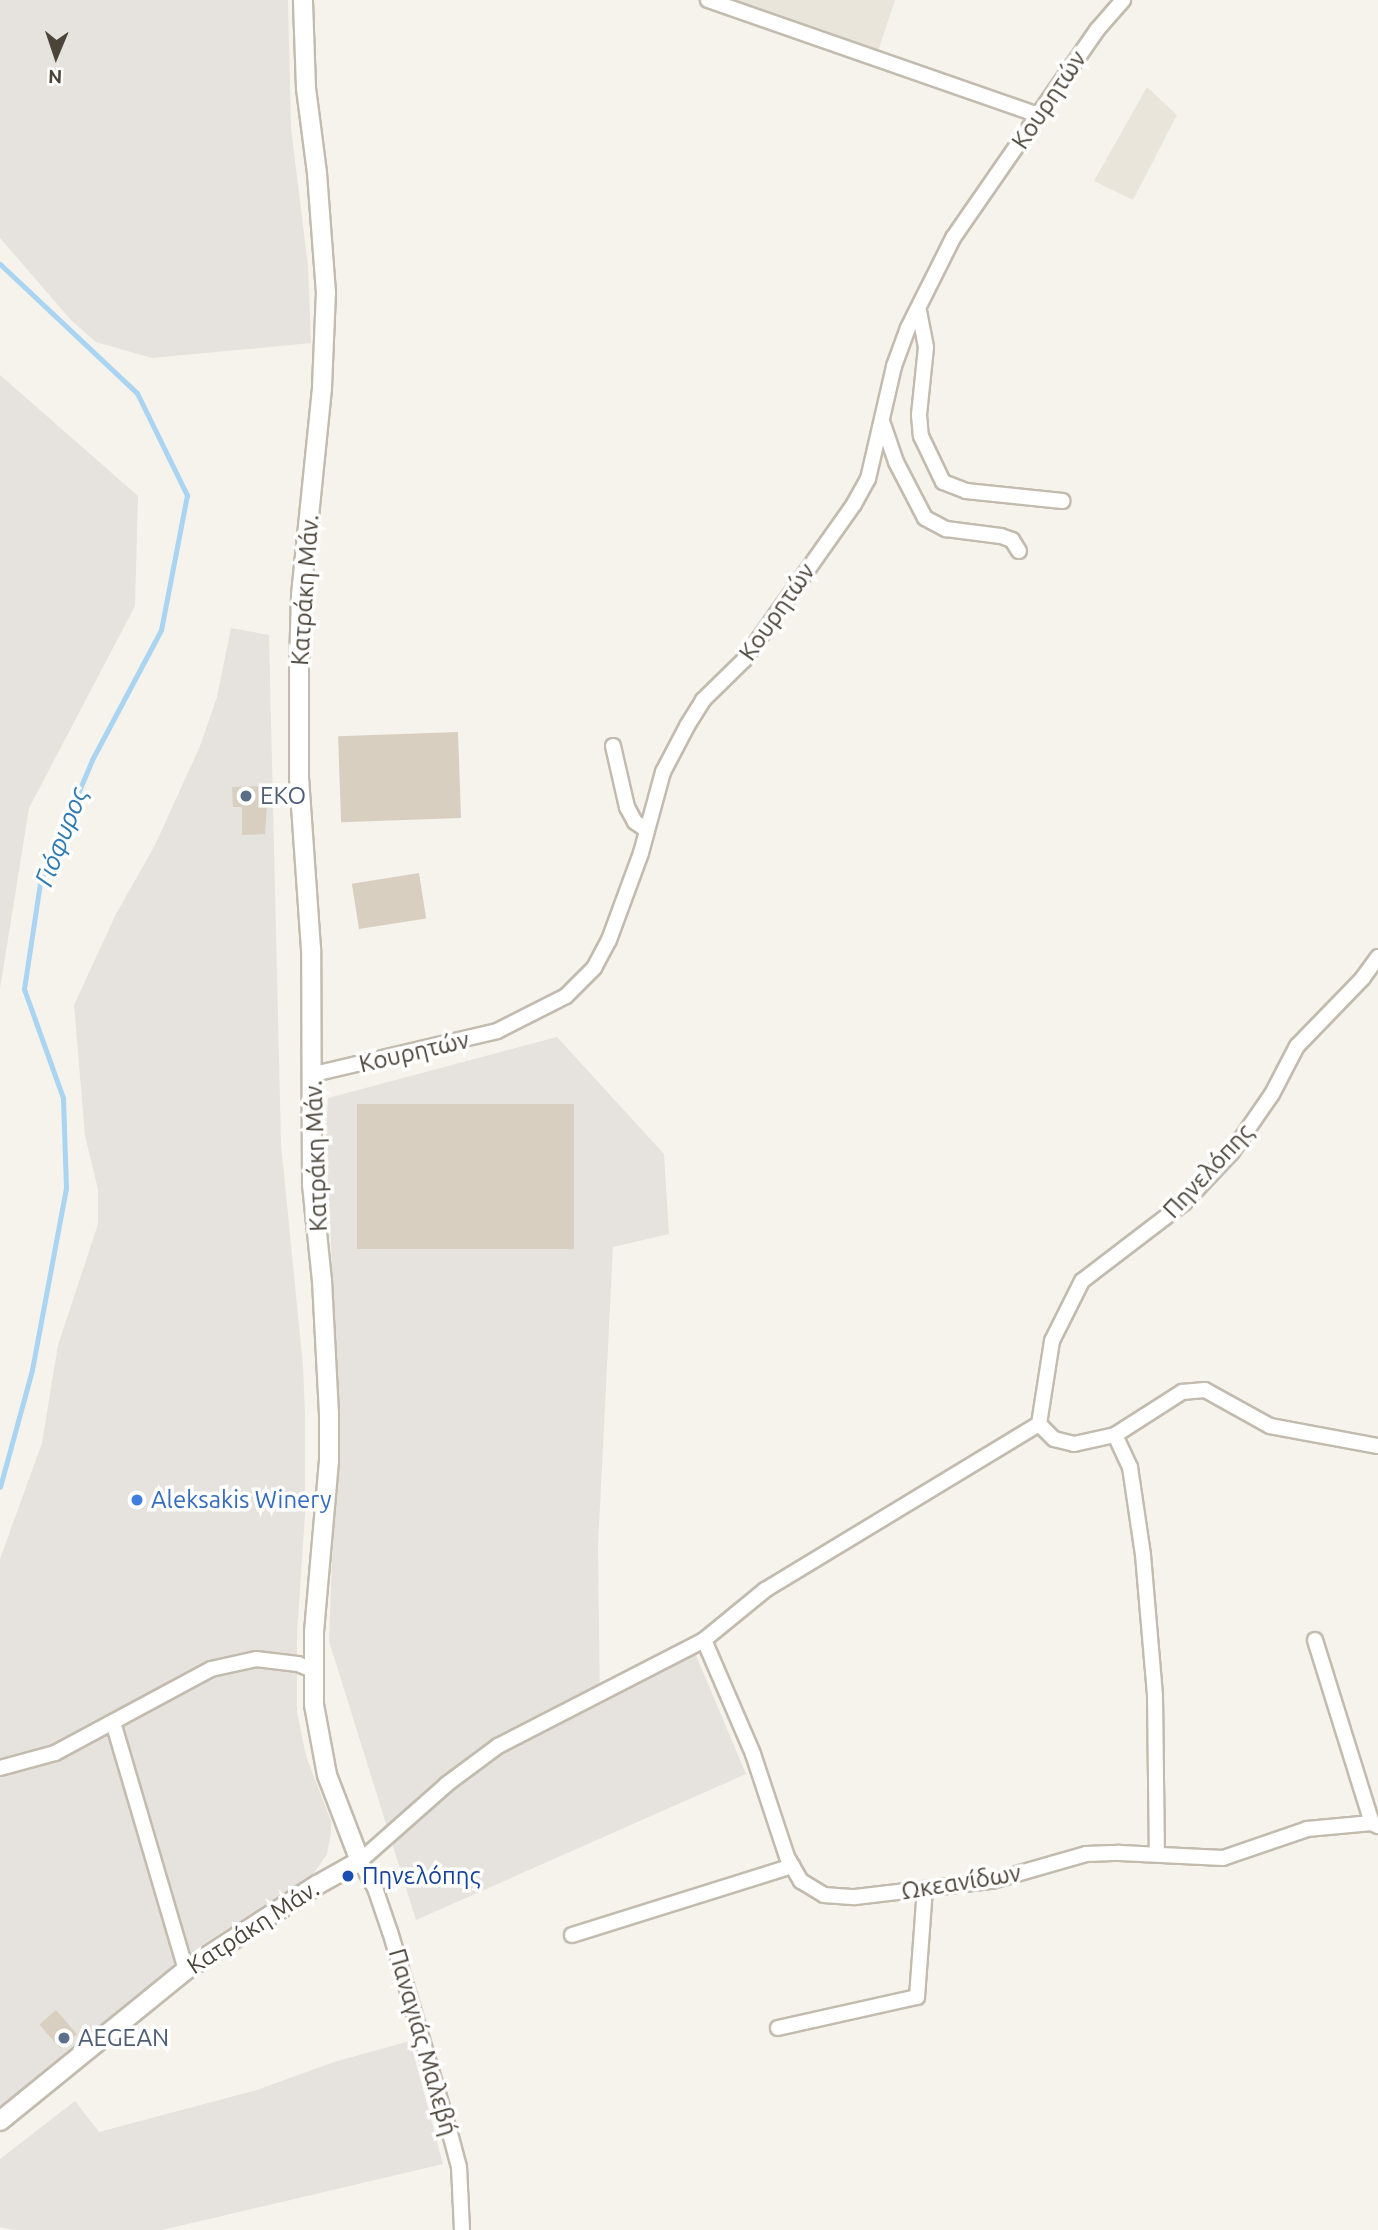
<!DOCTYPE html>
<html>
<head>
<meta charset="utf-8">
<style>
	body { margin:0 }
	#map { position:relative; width:1378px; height:2230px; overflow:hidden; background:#f6f3ec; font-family:Ubuntu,sans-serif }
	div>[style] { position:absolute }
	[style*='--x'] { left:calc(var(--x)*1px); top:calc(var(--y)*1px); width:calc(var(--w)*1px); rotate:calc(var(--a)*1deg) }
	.residential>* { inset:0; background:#eae5da }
	.industrial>* { inset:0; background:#e6e2dd }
	.stream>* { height:5px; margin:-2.5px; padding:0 2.5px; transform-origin:2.5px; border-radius:2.5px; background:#a9d4f2 }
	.building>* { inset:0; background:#d8cfc1; transform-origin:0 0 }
	.roads { filter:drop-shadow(2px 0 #c2bbae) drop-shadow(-2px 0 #c2bbae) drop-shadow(0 2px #c2bbae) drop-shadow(0 -2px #c2bbae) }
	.minor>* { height:14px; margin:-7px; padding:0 7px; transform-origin:7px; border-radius:7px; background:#fff }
	.tertiary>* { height:18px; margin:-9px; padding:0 9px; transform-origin:9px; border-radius:9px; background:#fff }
	.dots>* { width:19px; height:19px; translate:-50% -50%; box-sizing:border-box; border:4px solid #fff; border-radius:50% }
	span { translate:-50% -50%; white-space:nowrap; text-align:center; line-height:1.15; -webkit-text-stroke:7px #fff; paint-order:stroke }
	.street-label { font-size:24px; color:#4b4439 }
	.service-label { font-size:24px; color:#4e5e75 }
	.left { translate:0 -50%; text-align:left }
	.shop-label { font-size:24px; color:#366cbe }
	.transit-label { font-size:24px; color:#164399 }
	.water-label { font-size:26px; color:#2e7ab2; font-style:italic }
	.north { position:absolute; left:21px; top:21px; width:70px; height:70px; -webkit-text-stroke:5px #fff; paint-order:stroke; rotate:182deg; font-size:19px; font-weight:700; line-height:28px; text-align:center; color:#4b4439 }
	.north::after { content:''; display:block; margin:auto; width:24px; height:32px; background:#4b4439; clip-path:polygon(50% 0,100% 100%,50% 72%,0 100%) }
</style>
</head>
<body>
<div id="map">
	<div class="residential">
		<div style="clip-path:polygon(723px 0,895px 0,877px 54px)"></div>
		<div style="clip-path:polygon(1147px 87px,1177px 115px,1133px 200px,1094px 181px)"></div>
	</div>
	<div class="industrial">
		<div style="clip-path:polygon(0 0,288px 0,291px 128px,308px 266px,311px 343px,152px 358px,96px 342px,71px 320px,0 238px)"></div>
		<div style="clip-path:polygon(0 375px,138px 496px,135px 606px,29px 808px,0 989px)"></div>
		<div style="clip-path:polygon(231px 628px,269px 635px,281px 1144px,303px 1366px,305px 1416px,305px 1514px,297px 1635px,297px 1712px,306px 1756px,331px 1821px,331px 1833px,327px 1854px,314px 1873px,202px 1945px,0 2106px,0 1559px,42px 1443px,58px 1345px,98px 1224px,98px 1189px,85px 1136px,74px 1005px,116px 914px,155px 845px,200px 746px,217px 697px)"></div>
		<div style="clip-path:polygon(557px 1037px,664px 1154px,669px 1234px,613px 1247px,598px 1546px,600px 1704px,695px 1653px,746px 1774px,416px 1920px,329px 1641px,338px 1405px,326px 1133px,328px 1098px)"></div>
		<div style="clip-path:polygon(410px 2041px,443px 2164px,162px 2230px,13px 2230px,0 2227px,0 2159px,75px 2101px,99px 2132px,257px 2090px,334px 2062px)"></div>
	</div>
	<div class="stream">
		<div style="--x:0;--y:264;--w:188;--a:43.3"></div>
		<div style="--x:137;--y:393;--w:114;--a:63.9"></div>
		<div style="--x:187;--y:495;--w:137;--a:100.9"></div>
		<div style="--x:161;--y:630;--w:147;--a:118"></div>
		<div style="--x:92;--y:760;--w:134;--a:112.9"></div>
		<div style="--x:40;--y:883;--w:107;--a:98.6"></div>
		<div style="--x:24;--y:989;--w:116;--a:70.3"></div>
		<div style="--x:63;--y:1098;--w:90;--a:88.1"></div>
		<div style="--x:66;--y:1188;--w:185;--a:100.6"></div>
		<div style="--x:32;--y:1370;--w:121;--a:105.3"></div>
	</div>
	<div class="building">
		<div style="left:458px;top:732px;width:86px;height:120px;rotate:88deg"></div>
		<div style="clip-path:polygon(268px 786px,265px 834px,242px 835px,242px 807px,233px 807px,232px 787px)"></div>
		<div style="left:419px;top:873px;width:46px;height:68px;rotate:81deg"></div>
		<div style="left:574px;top:1104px;width:145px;height:217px;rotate:90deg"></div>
		<div style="left:56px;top:2010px;width:32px;height:22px;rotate:49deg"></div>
	</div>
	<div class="roads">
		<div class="minor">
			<div style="--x:708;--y:0;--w:350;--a:19.2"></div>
			<div style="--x:919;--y:311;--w:37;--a:79"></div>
			<div style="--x:926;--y:347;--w:68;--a:95.9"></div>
			<div style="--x:919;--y:415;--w:21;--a:85"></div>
			<div style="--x:921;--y:436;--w:51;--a:64.4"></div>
			<div style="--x:943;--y:482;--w:25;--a:21"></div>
			<div style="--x:966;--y:491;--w:97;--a:5.9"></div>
			<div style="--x:883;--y:424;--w:40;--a:71.1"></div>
			<div style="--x:896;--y:462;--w:63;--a:62.6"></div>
			<div style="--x:925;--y:518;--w:24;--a:28"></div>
			<div style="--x:946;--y:529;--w:55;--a:7.3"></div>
			<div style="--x:1001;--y:536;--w:12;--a:20"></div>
			<div style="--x:1012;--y:540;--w:13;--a:58"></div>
			<div style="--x:613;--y:746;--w:63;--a:77.1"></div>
			<div style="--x:627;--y:807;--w:17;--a:62"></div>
			<div style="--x:635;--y:822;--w:14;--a:34"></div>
			<div style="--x:1378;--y:957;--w:27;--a:126"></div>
			<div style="--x:1362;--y:979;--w:93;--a:134.1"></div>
			<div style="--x:1297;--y:1046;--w:54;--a:117.5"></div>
			<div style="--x:1272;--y:1094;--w:70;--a:124.6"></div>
			<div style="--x:1232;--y:1152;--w:70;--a:133.3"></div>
			<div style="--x:1184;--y:1203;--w:128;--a:142.6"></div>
			<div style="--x:1082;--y:1281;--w:67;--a:116.6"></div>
			<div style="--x:1052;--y:1341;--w:84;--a:98.9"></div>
			<div style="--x:1039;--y:1424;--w:21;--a:45"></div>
			<div style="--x:1054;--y:1439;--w:21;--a:14"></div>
			<div style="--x:1074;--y:1444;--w:42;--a:-12.4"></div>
			<div style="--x:1115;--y:1435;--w:80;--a:-32.7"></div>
			<div style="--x:1182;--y:1392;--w:23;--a:-5"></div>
			<div style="--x:1205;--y:1390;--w:74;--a:29"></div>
			<div style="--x:1270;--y:1426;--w:110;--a:10.5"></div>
			<div style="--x:314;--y:1074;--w:188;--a:-13.2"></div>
			<div style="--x:497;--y:1031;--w:77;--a:-26.9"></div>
			<div style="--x:566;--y:996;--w:40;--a:-45"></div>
			<div style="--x:594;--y:968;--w:32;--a:-62"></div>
			<div style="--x:609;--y:940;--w:93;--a:-69.8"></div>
			<div style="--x:641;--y:853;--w:84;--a:-74.8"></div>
			<div style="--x:663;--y:772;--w:52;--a:-62.4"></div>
			<div style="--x:687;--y:726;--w:31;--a:-58"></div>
			<div style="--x:703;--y:700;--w:57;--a:-44.3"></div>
			<div style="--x:744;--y:660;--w:191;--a:-54.8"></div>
			<div style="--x:854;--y:504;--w:29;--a:-61"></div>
			<div style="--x:868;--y:479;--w:116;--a:-77"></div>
			<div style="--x:894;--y:366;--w:40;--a:-69.8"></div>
			<div style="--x:908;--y:328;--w:101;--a:-63.4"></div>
			<div style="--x:953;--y:238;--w:253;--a:-55.3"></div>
			<div style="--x:1097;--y:30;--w:40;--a:-49"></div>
			<div style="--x:1115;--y:1435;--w:35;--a:65"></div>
			<div style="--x:1130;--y:1467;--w:89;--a:81.6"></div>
			<div style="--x:1143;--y:1555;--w:142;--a:85.1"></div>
			<div style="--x:1155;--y:1696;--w:158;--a:89.3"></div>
			<div style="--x:704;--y:1640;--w:124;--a:66.7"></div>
			<div style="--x:753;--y:1754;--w:108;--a:71.7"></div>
			<div style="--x:787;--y:1857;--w:28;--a:60"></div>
			<div style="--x:801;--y:1881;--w:27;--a:31"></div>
			<div style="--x:824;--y:1895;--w:31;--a:4"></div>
			<div style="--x:855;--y:1897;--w:138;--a:-6.7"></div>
			<div style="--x:992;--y:1881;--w:98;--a:-16"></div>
			<div style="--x:1086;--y:1854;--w:34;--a:-2"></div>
			<div style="--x:1120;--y:1853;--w:103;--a:2.8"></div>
			<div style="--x:1223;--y:1858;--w:89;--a:-19"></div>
			<div style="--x:1307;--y:1829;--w:65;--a:-5.3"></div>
			<div style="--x:1372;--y:1823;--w:7;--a:27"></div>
			<div style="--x:1315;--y:1640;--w:192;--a:72.7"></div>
			<div style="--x:113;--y:1722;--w:259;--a:73.6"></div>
			<div style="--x:0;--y:1768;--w:57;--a:-15.3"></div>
			<div style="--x:55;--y:1753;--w:177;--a:-28.3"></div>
			<div style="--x:211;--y:1669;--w:46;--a:-12.5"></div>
			<div style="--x:256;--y:1659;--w:42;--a:6.8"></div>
			<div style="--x:298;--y:1664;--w:16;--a:22"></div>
			<div style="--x:572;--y:1935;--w:231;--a:-17.4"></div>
			<div style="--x:778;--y:2028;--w:142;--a:-12.6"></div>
			<div style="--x:917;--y:1997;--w:108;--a:-85.8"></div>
			<div style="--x:462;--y:2230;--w:63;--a:-92.7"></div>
			<div style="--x:459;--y:2167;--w:34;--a:-105"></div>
			<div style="--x:450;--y:2134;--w:211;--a:-106.5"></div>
			<div style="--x:390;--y:1932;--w:46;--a:-108.8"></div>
			<div style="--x:375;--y:1888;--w:31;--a:-119"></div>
			<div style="--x:360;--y:1861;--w:116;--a:-41.5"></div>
			<div style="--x:447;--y:1784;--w:64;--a:-36.7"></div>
			<div style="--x:498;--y:1746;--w:232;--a:-27.2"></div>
			<div style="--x:704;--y:1640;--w:79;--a:-39.3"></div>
			<div style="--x:765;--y:1590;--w:320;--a:-31.2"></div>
		</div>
		<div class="tertiary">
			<div style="--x:0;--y:2121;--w:240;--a:-39.1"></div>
			<div style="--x:186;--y:1970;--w:156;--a:-33"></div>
			<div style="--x:317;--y:1885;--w:49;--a:-29.2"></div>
			<div style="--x:360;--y:1861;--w:92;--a:-111"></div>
			<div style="--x:327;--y:1775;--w:71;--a:-100.5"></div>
			<div style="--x:314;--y:1705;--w:73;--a:-90"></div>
			<div style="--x:314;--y:1632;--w:172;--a:-85"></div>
			<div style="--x:329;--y:1461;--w:47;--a:-90"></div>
			<div style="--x:329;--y:1414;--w:133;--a:-93"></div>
			<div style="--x:322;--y:1281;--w:97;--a:-95.9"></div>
			<div style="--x:312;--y:1185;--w:236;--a:-90.2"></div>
			<div style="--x:311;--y:949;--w:171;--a:-94"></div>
			<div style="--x:299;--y:778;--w:110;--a:-90"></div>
			<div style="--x:299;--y:668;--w:73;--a:-88.4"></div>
			<div style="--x:301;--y:595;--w:209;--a:-84.2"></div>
			<div style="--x:322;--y:387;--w:94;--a:-87.6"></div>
			<div style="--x:326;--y:293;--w:120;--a:-94.3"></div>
			<div style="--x:317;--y:173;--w:86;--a:-97.4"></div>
			<div style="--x:306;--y:88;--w:88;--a:-92"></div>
		</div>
	</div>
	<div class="dots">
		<div style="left:246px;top:796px;background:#5c6f8a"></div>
		<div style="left:137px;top:1500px;background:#3f7fe0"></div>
		<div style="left:348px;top:1876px;background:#1a4fb4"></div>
		<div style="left:64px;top:2038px;background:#5c6f8a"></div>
	</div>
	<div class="street-label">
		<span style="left:1049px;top:100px;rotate:-56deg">Κουρητών</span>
		<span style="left:305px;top:590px;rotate:-86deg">Κατράκη Μάν.</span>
		<span style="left:777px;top:612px;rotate:-55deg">Κουρητών</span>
		<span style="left:414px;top:1052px;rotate:-13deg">Κουρητών</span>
		<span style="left:316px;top:1156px;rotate:-92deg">Κατράκη Μάν.</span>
		<span style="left:1208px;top:1171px;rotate:-47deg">Πηνελόπης</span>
		<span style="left:961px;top:1882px;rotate:-9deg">Ωκεανίδων</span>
		<span style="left:253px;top:1927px;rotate:-33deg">Κατράκη Μάν.</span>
		<span style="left:423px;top:2042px;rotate:74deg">Παναγιάς Μαλεβή</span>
	</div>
	<div class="service-label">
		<span class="left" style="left:260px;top:796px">EKO</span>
		<span class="left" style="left:78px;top:2038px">AEGEAN</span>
	</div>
	<div class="shop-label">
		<span class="left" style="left:151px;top:1500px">Aleksakis Winery</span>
	</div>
	<div class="transit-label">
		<span class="left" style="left:362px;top:1876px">Πηνελόπης</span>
	</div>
	<div class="water-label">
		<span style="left:61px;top:837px;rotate:-69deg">Γιόφυρος</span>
	</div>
	<div class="north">N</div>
</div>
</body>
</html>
